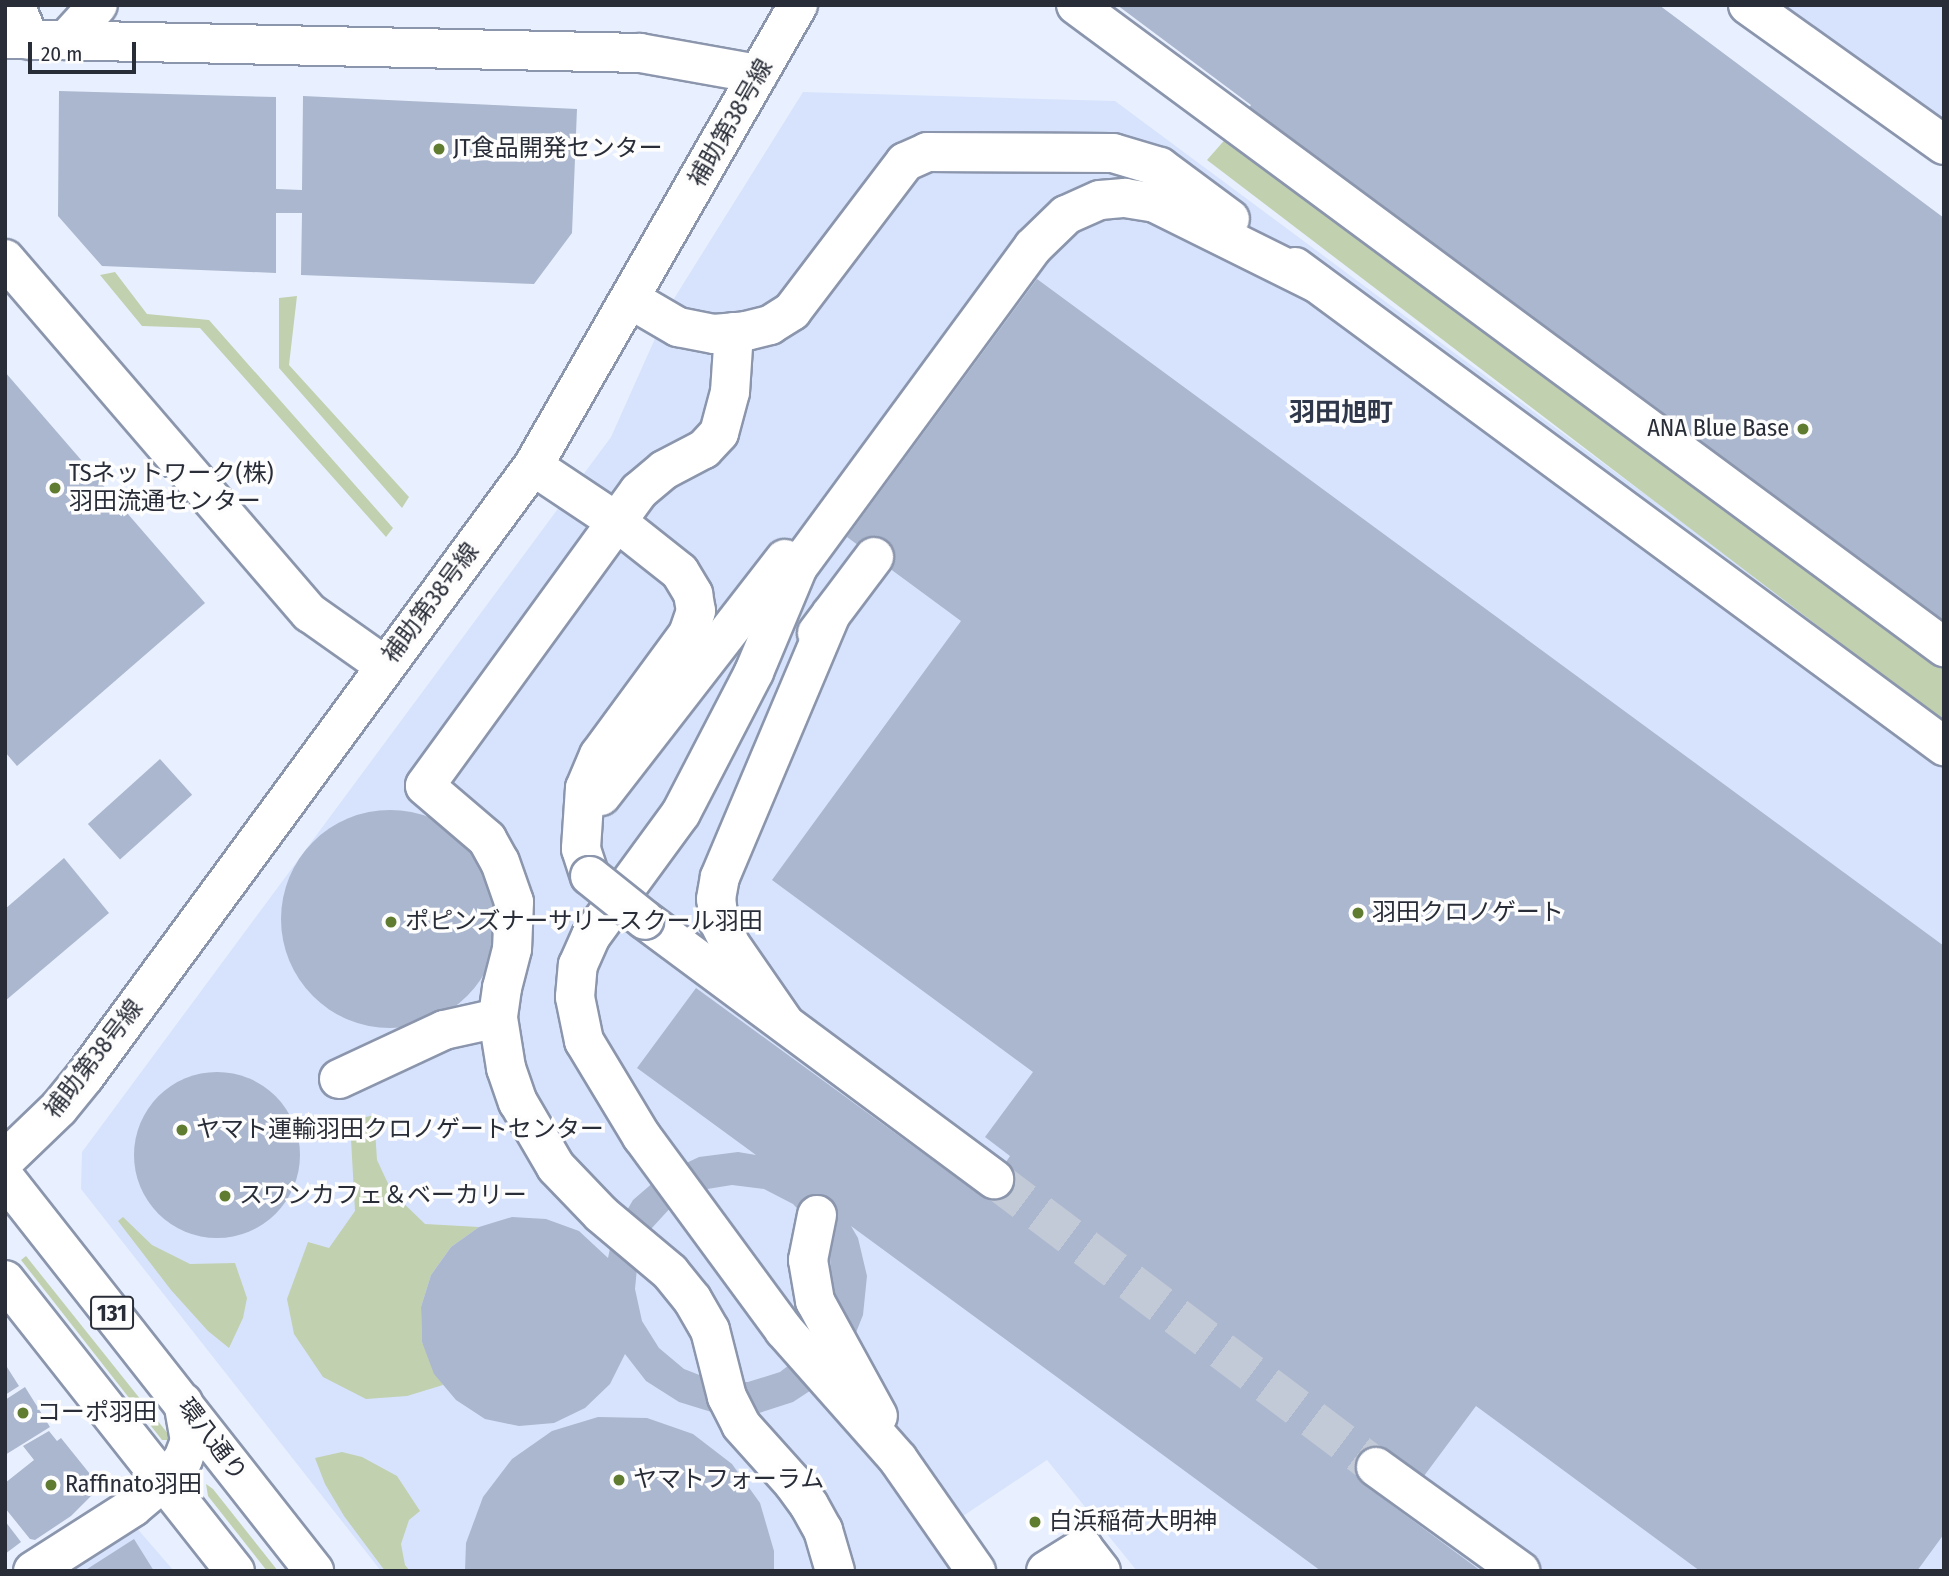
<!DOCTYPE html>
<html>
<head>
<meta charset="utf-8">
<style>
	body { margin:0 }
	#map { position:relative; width:1949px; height:1576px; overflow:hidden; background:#e8f0ff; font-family:"Fira Sans Condensed","Noto Sans JP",sans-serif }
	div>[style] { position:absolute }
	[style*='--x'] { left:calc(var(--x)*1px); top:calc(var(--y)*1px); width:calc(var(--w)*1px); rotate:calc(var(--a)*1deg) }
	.built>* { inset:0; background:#d7e3fc }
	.green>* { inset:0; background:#c1d0af }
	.building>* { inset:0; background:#abb7ce; transform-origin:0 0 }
	.round { border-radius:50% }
	.minor-tunnel>* { height:38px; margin-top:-19px; transform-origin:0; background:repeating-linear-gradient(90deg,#c2c9d7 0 38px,transparent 0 57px) }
	.roads { filter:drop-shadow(2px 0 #8b96ad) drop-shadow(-2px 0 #8b96ad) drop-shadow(0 2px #8b96ad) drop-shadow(0 -2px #8b96ad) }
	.minor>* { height:38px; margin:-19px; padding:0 19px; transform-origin:19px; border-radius:19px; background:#fff }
	.highway>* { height:38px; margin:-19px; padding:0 19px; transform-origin:19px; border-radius:19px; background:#fff }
	.bridges { filter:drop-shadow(2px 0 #8b96ad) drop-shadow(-2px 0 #8b96ad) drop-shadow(0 2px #8b96ad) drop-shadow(0 -2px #8b96ad) }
	.minor-bridge>* { height:38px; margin:-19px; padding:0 19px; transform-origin:19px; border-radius:19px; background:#fff }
	.dots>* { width:19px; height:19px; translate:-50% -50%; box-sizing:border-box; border:4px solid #fdfdfd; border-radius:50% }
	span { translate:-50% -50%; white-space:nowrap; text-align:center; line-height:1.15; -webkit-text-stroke:7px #fdfdfd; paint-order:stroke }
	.shield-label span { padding:2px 5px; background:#fdfdfd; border:2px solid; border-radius:5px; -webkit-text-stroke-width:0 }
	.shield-label { font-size:23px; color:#292d37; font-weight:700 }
	.street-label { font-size:24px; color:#292d37 }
	.poi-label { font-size:24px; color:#292d37 }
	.left { translate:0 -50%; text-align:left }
	.right { translate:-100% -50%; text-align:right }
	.neighbourhood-label { font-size:26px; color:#2f384b; font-weight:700 }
	.frame { position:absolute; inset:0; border:7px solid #292d37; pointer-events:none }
	.scale { position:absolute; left:28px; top:42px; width:108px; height:32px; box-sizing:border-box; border:4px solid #292d37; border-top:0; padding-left:9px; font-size:21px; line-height:24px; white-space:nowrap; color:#292d37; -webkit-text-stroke:5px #fdfdfd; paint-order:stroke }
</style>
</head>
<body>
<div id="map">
	<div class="built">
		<div style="clip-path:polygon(1784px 5px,1944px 5px,1944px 124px)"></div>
		<div style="clip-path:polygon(803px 92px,1115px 101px,1944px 716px,1944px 1571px,1137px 1571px,1047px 1460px,963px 1516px,990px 1556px,966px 1571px,381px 1571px,81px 1189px,82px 1152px,611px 437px,670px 305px)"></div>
		<div style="clip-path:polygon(135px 1526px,174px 1571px,62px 1571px)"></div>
	</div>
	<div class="green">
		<div style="clip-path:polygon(1229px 135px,1944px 667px,1944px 722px,1207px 160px)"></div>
		<div style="clip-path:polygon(115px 272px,147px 314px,209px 320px,393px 528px,386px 537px,200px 328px,142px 326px,100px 275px)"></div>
		<div style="clip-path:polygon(297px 296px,289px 365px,409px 497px,402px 508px,279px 368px,279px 298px)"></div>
		<div style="clip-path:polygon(374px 1115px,377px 1160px,392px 1192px,425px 1224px,479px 1227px,451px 1247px,431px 1275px,421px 1307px,422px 1342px,443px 1385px,407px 1396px,366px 1399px,323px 1377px,294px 1334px,287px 1299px,308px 1242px,329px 1248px,355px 1211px,350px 1121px)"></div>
		<div style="clip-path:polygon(123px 1217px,152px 1245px,190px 1264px,235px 1263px,247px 1298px,243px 1318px,229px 1348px,208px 1331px,171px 1290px,118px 1221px)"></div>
		<div style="clip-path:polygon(26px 1256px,169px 1435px,170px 1440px,162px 1440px,21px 1260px)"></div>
		<div style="clip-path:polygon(342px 1452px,362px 1457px,397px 1476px,420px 1511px,409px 1520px,401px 1544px,405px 1565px,410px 1571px,385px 1571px,344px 1516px,325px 1484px,315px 1458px)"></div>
		<div style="clip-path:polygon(206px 1484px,213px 1489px,278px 1571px,267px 1571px,208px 1496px)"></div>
	</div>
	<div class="building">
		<div style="clip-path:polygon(1117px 5px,1659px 5px,1944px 218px,1944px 639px,1244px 115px,1251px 105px)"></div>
		<div style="clip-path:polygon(59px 91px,276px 97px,276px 189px,302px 190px,303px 96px,577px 109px,572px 233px,534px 284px,301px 275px,302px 213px,276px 213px,276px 273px,102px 266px,58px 216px)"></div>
		<div style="clip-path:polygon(evenodd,1037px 279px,1944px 946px,1944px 1534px,1917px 1571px,1700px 1571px,1476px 1406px,1424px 1476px,1387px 1449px,1362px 1483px,1481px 1571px,1321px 1571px,851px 1226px,858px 1238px,867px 1276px,863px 1315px,849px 1350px,825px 1381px,793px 1402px,756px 1414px,718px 1414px,679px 1402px,646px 1381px,625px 1354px,610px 1384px,585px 1408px,554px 1423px,519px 1426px,485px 1419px,456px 1400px,434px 1374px,422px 1342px,421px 1307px,431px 1275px,451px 1247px,479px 1227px,512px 1217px,546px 1219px,579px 1231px,608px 1258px,613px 1234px,633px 1200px,663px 1174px,699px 1157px,738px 1152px,756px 1155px,637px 1068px,696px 988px,983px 1197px,1010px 1156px,985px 1137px,1033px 1072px,772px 880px,961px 621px,847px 537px,1037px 279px,732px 1185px,764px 1189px,793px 1204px,816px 1228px,830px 1259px,833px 1292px,825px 1324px,806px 1352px,780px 1372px,748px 1382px,715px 1381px,684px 1369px,659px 1348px,642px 1321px,635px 1289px,638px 1258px,651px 1229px,673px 1205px,701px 1190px,732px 1185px)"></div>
		<div style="clip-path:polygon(5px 372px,205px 603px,17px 766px,5px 752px)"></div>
		<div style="left:160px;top:759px;width:48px;height:97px;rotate:48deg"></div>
		<div class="round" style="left:281px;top:810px;width:218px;height:218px"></div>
		<div style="clip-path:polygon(64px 858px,109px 913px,5px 1001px,5px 909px)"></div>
		<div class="round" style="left:134px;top:1072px;width:166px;height:166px"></div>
		<div style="clip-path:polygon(5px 1364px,19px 1386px,5px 1395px)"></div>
		<div style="clip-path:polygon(25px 1387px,50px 1427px,5px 1455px,5px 1400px)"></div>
		<div style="clip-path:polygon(598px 1417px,647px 1418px,693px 1434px,732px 1464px,760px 1503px,774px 1551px,774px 1571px,465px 1571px,466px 1543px,483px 1497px,512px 1459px,552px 1431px)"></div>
		<div style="clip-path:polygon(49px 1431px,57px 1441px,61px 1438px,98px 1484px,98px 1489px,71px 1516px,35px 1540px,30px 1539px,5px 1508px,5px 1483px,34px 1460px,23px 1446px)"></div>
		<div style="clip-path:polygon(5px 1521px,21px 1542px,5px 1554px)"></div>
		<div style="clip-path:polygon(134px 1539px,154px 1571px,84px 1571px)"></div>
	</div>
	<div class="minor-tunnel">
		<div style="--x:994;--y:1179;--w:478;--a:37"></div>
	</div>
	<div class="roads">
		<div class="minor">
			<div style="--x:15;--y:5;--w:38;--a:67"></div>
			<div style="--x:1076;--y:5;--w:1080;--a:36.49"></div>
			<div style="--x:1748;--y:5;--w:241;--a:35.5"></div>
			<div style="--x:5;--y:39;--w:635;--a:1.26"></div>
			<div style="--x:640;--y:53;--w:120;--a:10.1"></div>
			<div style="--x:66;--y:40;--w:47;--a:-47.6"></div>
			<div style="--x:5;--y:259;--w:467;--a:49.3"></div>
			<div style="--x:310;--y:613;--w:92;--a:35.2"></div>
			<div style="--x:1295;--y:267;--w:807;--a:36.43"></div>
			<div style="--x:630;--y:299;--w:56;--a:30.3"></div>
			<div style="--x:678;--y:327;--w:37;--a:11"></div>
			<div style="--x:714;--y:334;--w:32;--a:-5"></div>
			<div style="--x:746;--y:331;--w:25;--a:-14"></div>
			<div style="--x:770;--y:325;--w:26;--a:-32"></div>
			<div style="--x:792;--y:311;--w:187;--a:-52.8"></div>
			<div style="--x:905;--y:162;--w:24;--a:-24"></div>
			<div style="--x:927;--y:152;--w:186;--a:0.3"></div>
			<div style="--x:1113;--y:153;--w:49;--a:16.6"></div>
			<div style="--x:1160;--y:167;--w:87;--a:36.6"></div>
			<div style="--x:734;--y:332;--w:60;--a:93.8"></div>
			<div style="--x:730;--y:392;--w:42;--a:105"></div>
			<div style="--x:719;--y:433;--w:22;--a:133"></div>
			<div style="--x:704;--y:449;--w:45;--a:152.3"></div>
			<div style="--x:664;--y:470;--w:33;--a:140"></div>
			<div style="--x:639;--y:491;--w:364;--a:126"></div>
			<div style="--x:425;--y:786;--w:82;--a:40.5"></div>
			<div style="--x:487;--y:839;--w:26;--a:61"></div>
			<div style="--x:500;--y:862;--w:42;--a:70.7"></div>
			<div style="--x:514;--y:902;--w:47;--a:92.4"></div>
			<div style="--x:512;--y:949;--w:40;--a:104.4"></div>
			<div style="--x:502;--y:988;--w:30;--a:98"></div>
			<div style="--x:498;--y:1018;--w:51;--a:80.9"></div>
			<div style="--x:506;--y:1068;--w:36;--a:71"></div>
			<div style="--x:518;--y:1102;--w:75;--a:59.7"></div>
			<div style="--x:556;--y:1167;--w:65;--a:46.2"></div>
			<div style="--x:601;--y:1214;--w:90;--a:40"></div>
			<div style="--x:670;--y:1272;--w:35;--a:51"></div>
			<div style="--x:692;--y:1299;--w:36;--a:60"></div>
			<div style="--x:710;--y:1330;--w:69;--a:75.8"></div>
			<div style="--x:727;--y:1397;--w:31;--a:63"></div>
			<div style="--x:741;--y:1425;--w:78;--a:48.1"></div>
			<div style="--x:793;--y:1483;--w:27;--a:54"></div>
			<div style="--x:809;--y:1505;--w:29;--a:61"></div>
			<div style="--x:823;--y:1530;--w:43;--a:73.7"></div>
			<div style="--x:533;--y:466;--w:101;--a:33.7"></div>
			<div style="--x:617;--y:522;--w:80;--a:38.4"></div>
			<div style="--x:680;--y:572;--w:26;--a:59"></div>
			<div style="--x:693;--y:594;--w:17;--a:80"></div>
			<div style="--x:696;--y:611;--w:24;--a:109"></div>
			<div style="--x:688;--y:634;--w:150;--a:126.3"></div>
			<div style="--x:599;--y:755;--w:36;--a:113"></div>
			<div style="--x:585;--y:788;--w:61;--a:93.8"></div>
			<div style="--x:581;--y:849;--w:28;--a:72"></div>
			<div style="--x:817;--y:633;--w:95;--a:-53.1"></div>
			<div style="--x:601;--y:796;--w:300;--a:-52.2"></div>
			<div style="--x:645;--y:920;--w:435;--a:36.6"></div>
			<div style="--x:784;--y:1022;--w:95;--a:-124.7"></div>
			<div style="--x:730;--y:944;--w:25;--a:-117"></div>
			<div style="--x:719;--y:922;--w:23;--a:-97"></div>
			<div style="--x:716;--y:899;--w:22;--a:-80"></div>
			<div style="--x:720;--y:877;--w:285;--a:-67.1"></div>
			<div style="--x:339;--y:1079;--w:116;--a:-25"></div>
			<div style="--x:444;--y:1030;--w:55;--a:-12.5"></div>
			<div style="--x:5;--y:1160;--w:75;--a:-43.9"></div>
			<div style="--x:59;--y:1108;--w:41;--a:-50.9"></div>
			<div style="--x:85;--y:1076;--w:757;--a:-53.71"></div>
			<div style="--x:533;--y:466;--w:532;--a:-60.11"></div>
			<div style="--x:817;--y:1215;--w:46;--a:101.3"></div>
			<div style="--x:808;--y:1260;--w:42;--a:80.3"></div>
			<div style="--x:815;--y:1301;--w:131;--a:61.3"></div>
			<div style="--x:1376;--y:1467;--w:178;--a:35.8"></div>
			<div style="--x:33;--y:1571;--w:119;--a:-32.6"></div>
			<div style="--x:133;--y:1507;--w:40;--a:-40"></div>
			<div style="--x:164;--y:1481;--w:29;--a:-49"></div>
			<div style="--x:183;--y:1459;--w:19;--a:-69"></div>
			<div style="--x:190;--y:1441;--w:39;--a:-100"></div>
			<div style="--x:976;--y:1571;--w:136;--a:-124.9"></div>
			<div style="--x:898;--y:1459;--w:172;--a:-131.5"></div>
			<div style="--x:784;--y:1330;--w:240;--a:-126.3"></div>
			<div style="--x:642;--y:1137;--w:112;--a:-121.1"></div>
			<div style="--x:584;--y:1041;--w:45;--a:-101.6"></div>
			<div style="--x:575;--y:997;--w:32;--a:-85"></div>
			<div style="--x:578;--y:965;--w:32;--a:-66"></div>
			<div style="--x:591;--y:936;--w:152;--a:-53.8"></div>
			<div style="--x:681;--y:813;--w:159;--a:-62.6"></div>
			<div style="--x:754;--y:672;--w:114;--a:-67.3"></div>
			<div style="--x:798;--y:567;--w:397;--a:-53.7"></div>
			<div style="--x:1033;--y:247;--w:46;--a:-44.1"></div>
			<div style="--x:1066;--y:215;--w:37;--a:-24"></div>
			<div style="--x:1100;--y:200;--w:25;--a:-5"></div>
			<div style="--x:1125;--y:198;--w:30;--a:9"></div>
			<div style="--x:1155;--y:203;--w:180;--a:26.4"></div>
			<div style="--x:1046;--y:1571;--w:44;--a:-31.9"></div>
			<div style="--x:1083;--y:1548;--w:29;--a:52"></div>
		</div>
		<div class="highway">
			<div style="--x:5;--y:1178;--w:500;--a:51.8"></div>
			<div style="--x:5;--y:1280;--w:371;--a:51.7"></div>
		</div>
	</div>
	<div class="bridges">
		<div class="minor-bridge">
			<div style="--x:590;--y:876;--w:70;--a:38.7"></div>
		</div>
	</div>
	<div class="dots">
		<div style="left:439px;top:149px;background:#607c31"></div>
		<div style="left:1803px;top:429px;background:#607c31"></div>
		<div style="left:55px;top:488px;background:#607c31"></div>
		<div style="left:1358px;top:913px;background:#607c31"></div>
		<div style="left:391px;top:922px;background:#607c31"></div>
		<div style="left:182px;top:1130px;background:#607c31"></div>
		<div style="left:225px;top:1196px;background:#607c31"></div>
		<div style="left:23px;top:1413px;background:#607c31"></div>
		<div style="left:619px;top:1480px;background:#607c31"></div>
		<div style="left:51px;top:1485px;background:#607c31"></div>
		<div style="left:1035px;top:1522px;background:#607c31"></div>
	</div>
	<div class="shield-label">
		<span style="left:112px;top:1313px">131</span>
	</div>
	<div class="street-label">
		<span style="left:731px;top:123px;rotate:-60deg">補助第38号線</span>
		<span style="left:431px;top:603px;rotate:-53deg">補助第38号線</span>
		<span style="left:94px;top:1059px;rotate:-52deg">補助第38号線</span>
		<span style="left:212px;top:1440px;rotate:53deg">環八通り</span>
	</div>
	<div class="poi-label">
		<span class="left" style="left:453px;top:149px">JT食品開発センター</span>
		<span class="right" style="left:1789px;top:429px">ANA Blue Base</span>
		<span class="left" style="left:69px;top:488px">TSネットワーク(株)<br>羽田流通センター</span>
		<span class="left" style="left:1372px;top:913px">羽田クロノゲート</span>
		<span class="left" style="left:405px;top:922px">ポピンズナーサリースクール羽田</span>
		<span class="left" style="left:196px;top:1130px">ヤマト運輸羽田クロノゲートセンター</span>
		<span class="left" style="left:239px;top:1196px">スワンカフェ＆ベーカリー</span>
		<span class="left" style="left:37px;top:1413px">コーポ羽田</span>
		<span class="left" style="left:633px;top:1480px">ヤマトフォーラム</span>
		<span class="left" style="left:65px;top:1485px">Raffinato羽田</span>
		<span class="left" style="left:1049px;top:1522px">白浜稲荷大明神</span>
	</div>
	<div class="neighbourhood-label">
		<span style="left:1341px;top:413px">羽田旭町</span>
	</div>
	<div class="frame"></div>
	<div class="scale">20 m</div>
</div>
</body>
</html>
